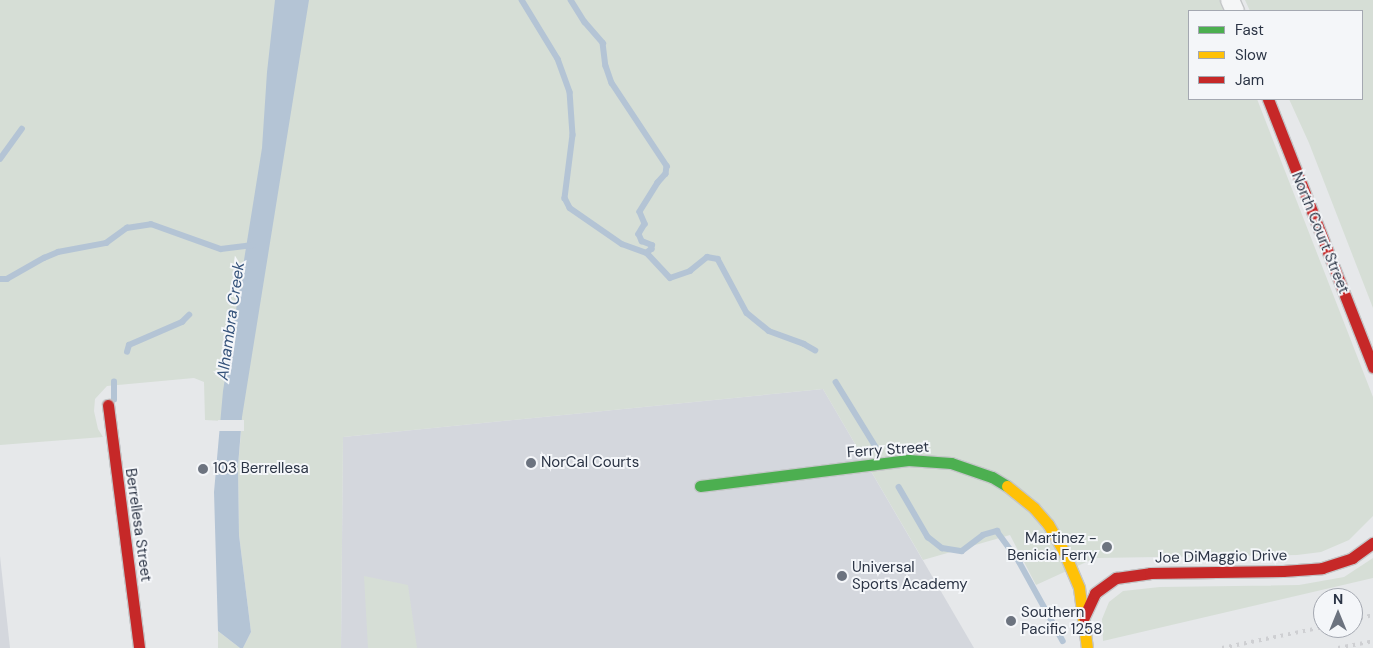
<!DOCTYPE html>
<html>
<head>
<meta charset="utf-8">
<style>
	body { margin:0 }
	#map { position:relative; width:1373px; height:648px; overflow:hidden; background:#e6e8ea; font-family:"DM Sans",sans-serif }
	div>[style] { position:absolute }
	[style*='--x'] { left:calc(var(--x)*1px); top:calc(var(--y)*1px); width:calc(var(--w)*1px); rotate:calc(var(--a)*1deg) }
	.built>* { inset:0; background:#d4d7dd }
	.green>* { inset:0; background:#d6ded6 }
	.water>* { inset:0; background:#b4c4d5 }
	.pier>* { inset:0; background:#e6e8ea; transform-origin:0 0 }
	.stream>* { height:5.5px; margin:-2.75px; padding:0 2.75px; transform-origin:2.75px; border-radius:2.75px; background:#b4c4d5 }
	.roads { filter:drop-shadow(1px 0 #c4c6c8) drop-shadow(-1px 0 #c4c6c8) drop-shadow(0 1px #c4c6c8) drop-shadow(0 -1px #c4c6c8) }
	.street>* { height:18px; margin:-9px; padding:0 9px; transform-origin:9px; border-radius:9px; background:#f5f6f7 }
	.fast>* { height:11px; margin:-5.5px; padding:0 5.5px; transform-origin:5.5px; border-radius:5.5px; background:#4caf50 }
	.slow>* { height:11px; margin:-5.5px; padding:0 5.5px; transform-origin:5.5px; border-radius:5.5px; background:#ffc107 }
	.jam>* { height:11px; margin:-5.5px; padding:0 5.5px; transform-origin:5.5px; border-radius:5.5px; background:#c62828 }
	.rail>* { height:4px; margin-top:-2px; transform-origin:0; background:repeating-linear-gradient(90deg,#cecfd2 0 2.5px,transparent 0 7.5px) }
	.dots>* { width:14px; height:14px; translate:-50% -50%; box-sizing:border-box; border:2px solid #f4f6f9; border-radius:50% }
	span { translate:-50% -50%; white-space:nowrap; text-align:center; line-height:1.15; -webkit-text-stroke:4px #f4f6f9; paint-order:stroke }
	.street-label { font-size:15px; color:#2b3445 }
	.poi-label { font-size:15px; color:#2b3445 }
	.left { translate:0 -50%; text-align:left }
	.right { translate:-100% -50%; text-align:right }
	.water-label { font-size:16px; color:#34527a; font-style:italic }
	.legend { position:absolute; left:1188px; top:10px; width:175px; height:90px; box-sizing:border-box; background:#f4f6f9; border:1px solid #a4a8b1; margin:0; padding:6px 9px; list-style:none; font-size:15px; color:#2b3445 }
	.legend li { display:flex; align-items:center; gap:10px; height:25px }
	.legend b { width:25px; border:1px solid #a4a8b1 }
	.north { position:absolute; left:1313px; top:588px; width:50px; height:50px; box-sizing:border-box; background:#f4f6f9; border:1px solid #a4a8b1; border-radius:50%; rotate:0deg; font-size:14px; font-weight:700; line-height:20px; text-align:center; color:#2b3445 }
	.north::after { content:''; display:block; margin:auto; width:18px; height:22px; background:#6c737f; clip-path:polygon(50% 0,100% 100%,50% 72%,0 100%) }
</style>
</head>
<body>
<div id="map">
	<div class="built">
		<div style="clip-path:polygon(823px 389px,974px 648px,341px 648px,343px 437px)"></div>
		<div style="clip-path:polygon(0 556px,1px 565px,10px 648px,0 648px)"></div>
	</div>
	<div class="green">
		<div style="clip-path:polygon(0 0,1220px 0,1224px 11px,1189px 11px,1189px 99px,1257px 99px,1373px 397px,1373px 516px,1349px 540px,1321px 552px,1297px 555px,1095px 558px,1036px 585px,1010px 535px,923px 560px,823px 389px,343px 437px,341px 648px,243px 648px,251px 632px,239px 535px,238px 466px,242px 422px,205px 420px,204px 382px,194px 378px,107px 386px,95px 399px,94px 411px,98px 429px,103px 437px,0 445px)"></div>
		<div style="clip-path:polygon(1245px 0,1373px 0,1373px 308px,1309px 143px,1289px 99px,1362px 99px,1362px 11px,1250px 11px)"></div>
		<div style="clip-path:polygon(1373px 558px,1373px 578px,1103px 641px,1102px 619px,1109px 602px,1123px 591px,1160px 587px,1299px 585px,1344px 577px)"></div>
		<div style="clip-path:polygon(364px 576px,408px 585px,417px 648px,368px 648px)"></div>
		<div style="clip-path:polygon(218px 631px,240px 648px,218px 648px)"></div>
	</div>
	<div class="water">
		<div style="clip-path:polygon(275px 0,309px 0,242px 417px,238px 466px,239px 535px,251px 632px,243px 648px,240px 648px,218px 631px,214px 492px,223px 391px,262px 148px,267px 72px)"></div>
	</div>
	<div class="pier">
		<div style="left:218px;top:420px;width:26px;height:11px"></div>
	</div>
	<div class="stream">
		<div style="--x:522;--y:0;--w:69;--a:58.6"></div>
		<div style="--x:558;--y:59;--w:35;--a:70"></div>
		<div style="--x:570;--y:92;--w:43;--a:86"></div>
		<div style="--x:573;--y:135;--w:64;--a:97.2"></div>
		<div style="--x:565;--y:198;--w:11;--a:63"></div>
		<div style="--x:570;--y:208;--w:63;--a:34.7"></div>
		<div style="--x:622;--y:244;--w:27;--a:20"></div>
		<div style="--x:647;--y:253;--w:34;--a:47"></div>
		<div style="--x:670;--y:278;--w:21;--a:-19"></div>
		<div style="--x:690;--y:271;--w:22;--a:-39"></div>
		<div style="--x:707;--y:257;--w:11;--a:10"></div>
		<div style="--x:718;--y:259;--w:61;--a:61.8"></div>
		<div style="--x:747;--y:313;--w:28;--a:39"></div>
		<div style="--x:769;--y:331;--w:37;--a:20"></div>
		<div style="--x:804;--y:344;--w:13;--a:29"></div>
		<div style="--x:571;--y:0;--w:26;--a:58"></div>
		<div style="--x:585;--y:22;--w:28;--a:49"></div>
		<div style="--x:603;--y:43;--w:23;--a:83"></div>
		<div style="--x:606;--y:66;--w:18;--a:71"></div>
		<div style="--x:612;--y:83;--w:100;--a:56.5"></div>
		<div style="--x:667;--y:166;--w:8;--a:97"></div>
		<div style="--x:666;--y:174;--w:12;--a:132"></div>
		<div style="--x:658;--y:183;--w:34;--a:122"></div>
		<div style="--x:640;--y:212;--w:13;--a:67"></div>
		<div style="--x:645;--y:224;--w:12;--a:121"></div>
		<div style="--x:639;--y:234;--w:8;--a:67"></div>
		<div style="--x:642;--y:241;--w:11;--a:22"></div>
		<div style="--x:652;--y:245;--w:4;--a:90"></div>
		<div style="--x:652;--y:249;--w:6;--a:141"></div>
		<div style="--x:0;--y:159;--w:37;--a:-54"></div>
		<div style="--x:0;--y:279;--w:7;--a:0"></div>
		<div style="--x:7;--y:279;--w:43;--a:-29.6"></div>
		<div style="--x:44;--y:258;--w:15;--a:-23"></div>
		<div style="--x:58;--y:252;--w:49;--a:-10.6"></div>
		<div style="--x:106;--y:243;--w:26;--a:-36"></div>
		<div style="--x:127;--y:228;--w:24;--a:-9"></div>
		<div style="--x:151;--y:224;--w:74;--a:19.7"></div>
		<div style="--x:221;--y:249;--w:32;--a:-7"></div>
		<div style="--x:127;--y:352;--w:7;--a:-74"></div>
		<div style="--x:129;--y:345;--w:58;--a:-23.5"></div>
		<div style="--x:182;--y:322;--w:10;--a:-45"></div>
		<div style="--x:836;--y:382;--w:76;--a:58.4"></div>
		<div style="--x:114;--y:400;--w:18;--a:-90"></div>
		<div style="--x:899;--y:487;--w:58;--a:59.9"></div>
		<div style="--x:928;--y:537;--w:18;--a:38"></div>
		<div style="--x:942;--y:548;--w:20;--a:9"></div>
		<div style="--x:962;--y:551;--w:26;--a:-37"></div>
		<div style="--x:983;--y:535;--w:15;--a:-16"></div>
		<div style="--x:997;--y:531;--w:39;--a:54"></div>
		<div style="--x:1020;--y:563;--w:89;--a:61.1"></div>
	</div>
	<div class="roads">
		<div class="street">
			<div style="--x:1230;--y:0;--w:12;--a:66"></div>
		</div>
		<div class="fast">
			<div style="--x:700;--y:486;--w:210;--a:-7.1"></div>
			<div style="--x:908;--y:460;--w:43;--a:4"></div>
			<div style="--x:951;--y:463;--w:43;--a:18.9"></div>
			<div style="--x:992;--y:477;--w:17;--a:31"></div>
		</div>
		<div class="slow">
			<div style="--x:1007;--y:486;--w:35;--a:39"></div>
			<div style="--x:1034;--y:508;--w:21;--a:49"></div>
			<div style="--x:1048;--y:524;--w:32;--a:60"></div>
			<div style="--x:1064;--y:552;--w:39;--a:67"></div>
			<div style="--x:1079;--y:588;--w:61;--a:82.4"></div>
		</div>
		<div class="jam">
			<div style="--x:1268;--y:99;--w:288;--a:68.6"></div>
			<div style="--x:108;--y:405;--w:245;--a:82.7"></div>
			<div style="--x:1084;--y:617;--w:26;--a:-65"></div>
			<div style="--x:1095;--y:593;--w:26;--a:-36"></div>
			<div style="--x:1116;--y:578;--w:34;--a:-8"></div>
			<div style="--x:1150;--y:573;--w:133;--a:-0.9"></div>
			<div style="--x:1283;--y:571;--w:39;--a:-4"></div>
			<div style="--x:1322;--y:568;--w:32;--a:-18"></div>
			<div style="--x:1352;--y:558;--w:26;--a:-36"></div>
		</div>
	</div>
	<div class="rail">
		<div style="--x:1353;--y:620;--w:21;--a:-14"></div>
		<div style="--x:1222;--y:648;--w:103;--a:-11.7"></div>
		<div style="--x:1338;--y:648;--w:36;--a:-11"></div>
	</div>
	<div class="dots">
		<div style="left:531px;top:463px;background:#6c737f"></div>
		<div style="left:203px;top:469px;background:#6c737f"></div>
		<div style="left:1107px;top:547px;background:#6c737f"></div>
		<div style="left:842px;top:576px;background:#6c737f"></div>
		<div style="left:1011px;top:621px;background:#6c737f"></div>
	</div>
	<div class="street-label">
		<span style="left:1320px;top:233px;rotate:68deg">North Court Street</span>
		<span style="left:888px;top:450px;rotate:-4deg">Ferry Street</span>
		<span style="left:138px;top:525px;rotate:82deg">Berrellesa Street</span>
		<span style="left:1221px;top:557px;rotate:-1deg">Joe DiMaggio Drive</span>
	</div>
	<div class="poi-label">
		<span class="left" style="left:541px;top:463px">NorCal Courts</span>
		<span class="left" style="left:213px;top:469px">103 Berrellesa</span>
		<span class="right" style="left:1097px;top:547px">Martinez -<br>Benicia Ferry</span>
		<span class="left" style="left:852px;top:576px">Universal<br>Sports Academy</span>
		<span class="left" style="left:1021px;top:621px">Southern<br>Pacific 1258</span>
	</div>
	<div class="water-label">
		<span style="left:231px;top:321px;rotate:-82deg">Alhambra Creek</span>
	</div>
	<ul class="legend">
	<li><b style="height:6px;background:#4caf50"></b>Fast</li>
	<li><b style="height:6px;background:#ffc107"></b>Slow</li>
	<li><b style="height:6px;background:#c62828"></b>Jam</li>
	</ul>
	<div class="north">N</div>
</div>
</body>
</html>
